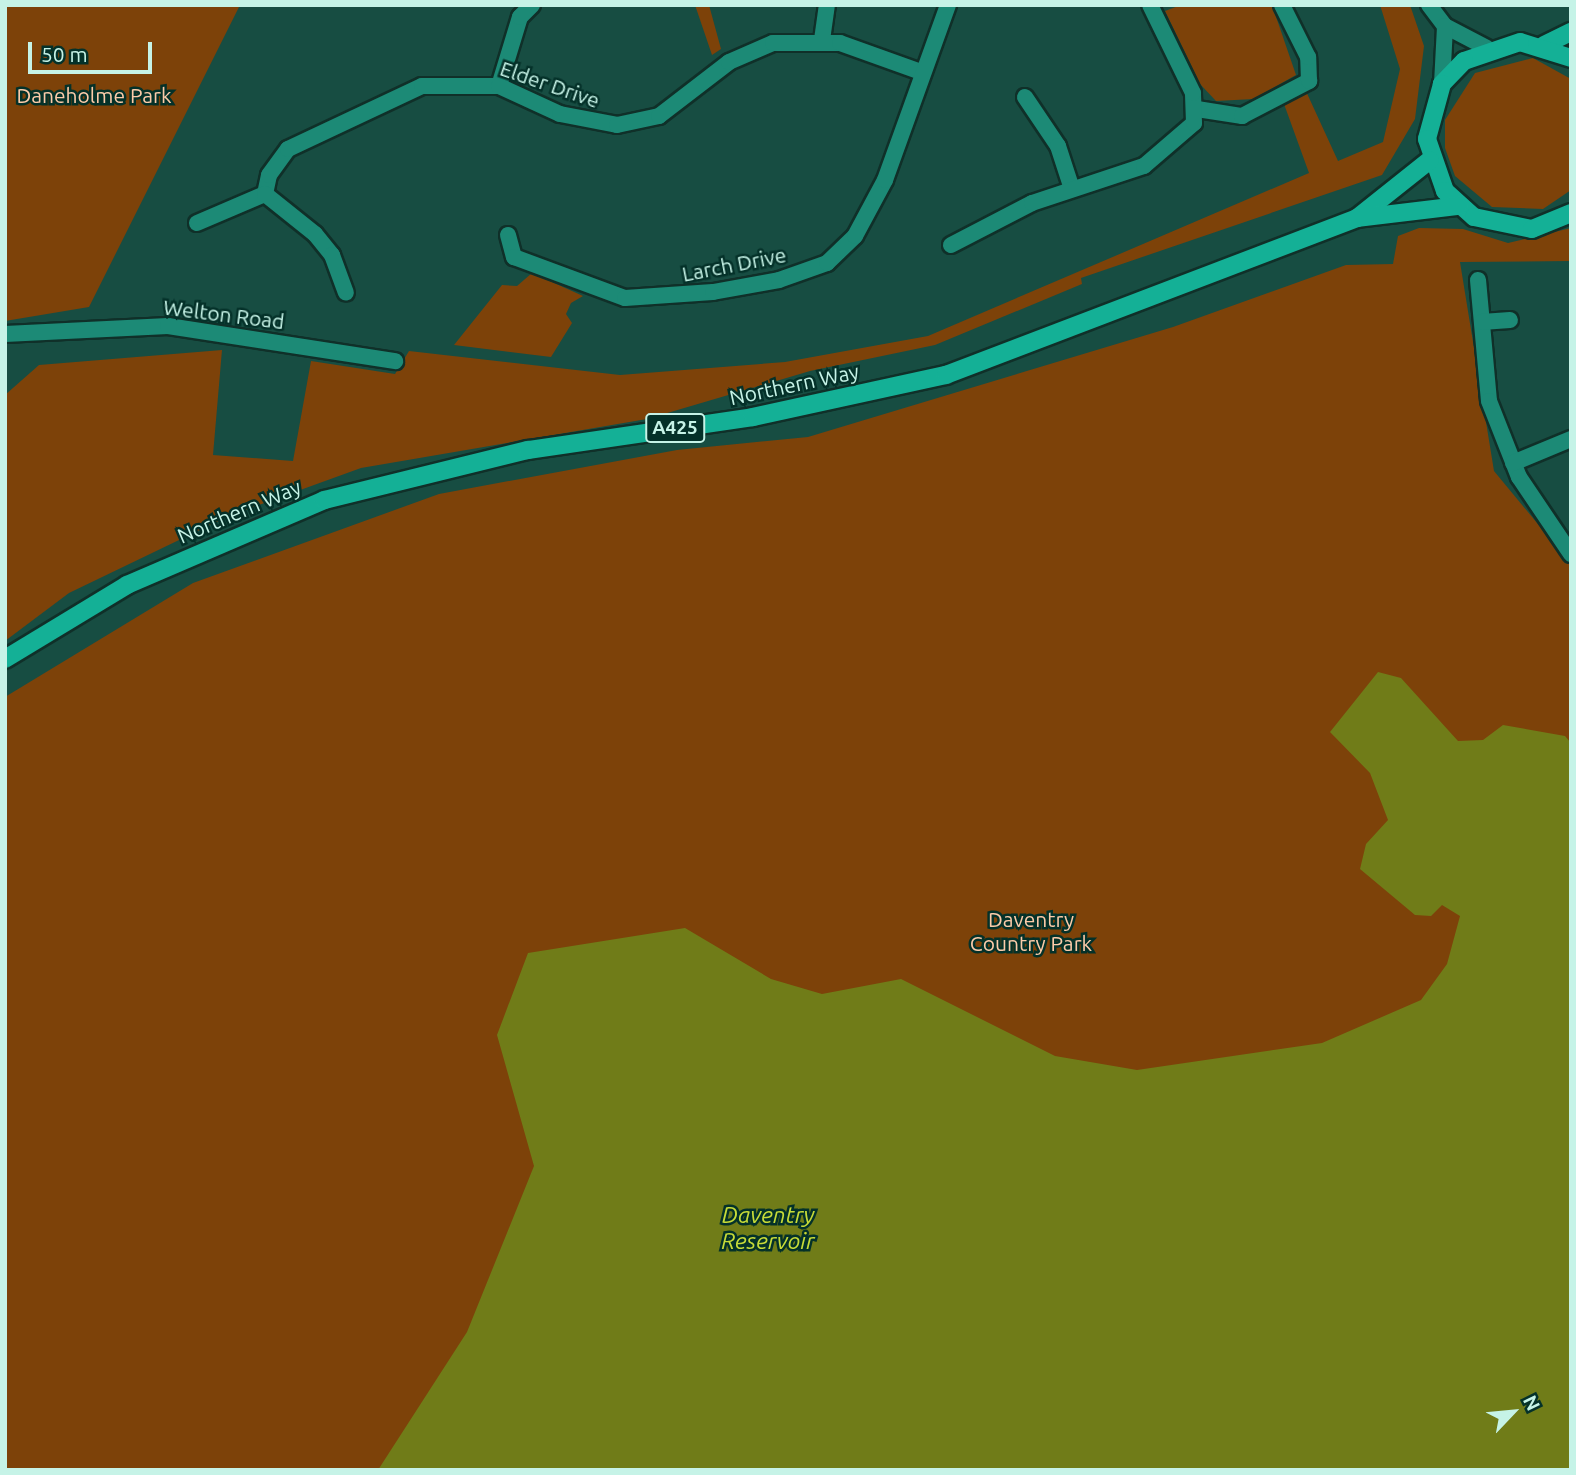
<!DOCTYPE html>
<html>
<head>
<meta charset="utf-8">
<style>
	body { margin:0 }
	#map { position:relative; width:1576px; height:1475px; overflow:hidden; background:#174d42; font-family:Ubuntu,sans-serif }
	div>[style] { position:absolute }
	[style*='--x'] { left:calc(var(--x)*1px); top:calc(var(--y)*1px); width:calc(var(--w)*1px); rotate:calc(var(--a)*1deg) }
	.green>* { inset:0; background:#7d4209 }
	.water>* { inset:0; background:#707c18 }
	.roads { filter:drop-shadow(2px 0 #103029) drop-shadow(-2px 0 #103029) drop-shadow(0 2px #103029) drop-shadow(0 -2px #103029) }
	.street>* { height:16px; margin:-8px; padding:0 8px; transform-origin:8px; border-radius:8px; background:#1c8a76 }
	.primary>* { height:18px; margin:-9px; padding:0 9px; transform-origin:9px; border-radius:9px; background:#14b096 }
	span { translate:-50% -50%; white-space:nowrap; text-align:center; line-height:1.15; -webkit-text-stroke:5px #043129; paint-order:stroke }
	.shield-label span { padding:2px 5px; background:#043129; border:2px solid; border-radius:5px; -webkit-text-stroke-width:0 }
	.shield-label { font-size:19px; color:#c6f3e7; font-weight:700 }
	.street-label { font-size:21px; color:#c6f3e7 }
	.park-label { font-size:21px; color:#fccba9 }
	.water-label { font-size:23px; color:#c7dc38; font-style:italic }
	.frame { position:absolute; inset:0; border:7px solid #c6f3e7; pointer-events:none }
	.north { position:absolute; left:1478px; top:1377px; width:70px; height:70px; -webkit-text-stroke:5px #043129; paint-order:stroke; rotate:64deg; font-size:19px; font-weight:700; line-height:28px; text-align:center; color:#c6f3e7 }
	.north::after { content:''; display:block; margin:auto; width:24px; height:32px; background:#c6f3e7; clip-path:polygon(50% 0,100% 100%,50% 72%,0 100%) }
	.scale { position:absolute; left:28px; top:42px; width:124px; height:32px; box-sizing:border-box; border:4px solid #c6f3e7; border-top:0; padding-left:9px; font-size:21px; line-height:24px; white-space:nowrap; color:#c6f3e7; -webkit-text-stroke:5px #043129; paint-order:stroke }
</style>
</head>
<body>
<div id="map">
	<div class="green">
		<div style="clip-path:polygon(5px 5px,240px 5px,89px 307px,5px 321px)"></div>
		<div style="clip-path:polygon(695px 5px,709px 5px,721px 49px,712px 55px)"></div>
		<div style="clip-path:polygon(1181px 5px,1272px 5px,1296px 75px,1254px 99px,1216px 101px,1200px 84px,1165px 11px)"></div>
		<div style="clip-path:polygon(1380px 5px,1410px 5px,1424px 46px,1415px 119px,1382px 175px,1081px 278px,1082px 284px,935px 345px,810px 371px,647px 419px,361px 468px,231px 515px,69px 593px,5px 641px,5px 395px,39px 365px,222px 350px,213px 455px,293px 461px,311px 361px,395px 374px,409px 351px,620px 375px,785px 362px,928px 336px,1309px 173px,1284px 104px,1305px 89px,1338px 161px,1383px 142px,1400px 69px)"></div>
		<div style="clip-path:polygon(1533px 58px,1571px 79px,1571px 190px,1543px 209px,1492px 207px,1455px 176px,1445px 148px,1445px 120px,1475px 73px)"></div>
		<div style="clip-path:polygon(1419px 228px,1463px 229px,1508px 243px,1571px 228px,1571px 261px,1460px 262px,1494px 471px,1571px 564px,1571px 1470px,5px 1470px,5px 697px,193px 583px,439px 494px,677px 450px,808px 437px,1173px 327px,1346px 265px,1393px 264px,1398px 236px)"></div>
		<div style="clip-path:polygon(532px 273px,583px 296px,571px 303px,566px 314px,572px 323px,551px 357px,454px 345px,502px 285px,517px 286px)"></div>
	</div>
	<div class="water">
		<div style="clip-path:polygon(1378px 672px,1401px 678px,1458px 741px,1483px 740px,1503px 725px,1565px 736px,1571px 743px,1571px 1470px,378px 1470px,467px 1332px,534px 1166px,497px 1035px,528px 953px,685px 928px,771px 979px,822px 994px,901px 979px,1055px 1056px,1137px 1070px,1322px 1043px,1421px 1000px,1447px 964px,1460px 916px,1442px 905px,1431px 916px,1415px 915px,1360px 869px,1366px 844px,1388px 820px,1370px 773px,1330px 732px)"></div>
	</div>
	<div class="roads">
		<div class="street">
			<div style="--x:1429;--y:5;--w:26;--a:53"></div>
			<div style="--x:1445;--y:26;--w:47;--a:27.6"></div>
			<div style="--x:822;--y:40;--w:35;--a:-82"></div>
			<div style="--x:1442;--y:84;--w:58;--a:-87"></div>
			<div style="--x:499;--y:86;--w:72;--a:-73.1"></div>
			<div style="--x:520;--y:17;--w:17;--a:-45"></div>
			<div style="--x:1025;--y:97;--w:59;--a:56"></div>
			<div style="--x:1058;--y:146;--w:45;--a:72"></div>
			<div style="--x:1197;--y:109;--w:46;--a:8.8"></div>
			<div style="--x:1242;--y:116;--w:76;--a:-27.6"></div>
			<div style="--x:1309;--y:81;--w:24;--a:-92"></div>
			<div style="--x:1308;--y:57;--w:58;--a:-116.6"></div>
			<div style="--x:265;--y:194;--w:19;--a:-78"></div>
			<div style="--x:269;--y:175;--w:32;--a:-54"></div>
			<div style="--x:288;--y:149;--w:148;--a:-25.2"></div>
			<div style="--x:422;--y:86;--w:77;--a:0"></div>
			<div style="--x:499;--y:86;--w:67;--a:24.7"></div>
			<div style="--x:560;--y:114;--w:58;--a:10.9"></div>
			<div style="--x:617;--y:125;--w:43;--a:-12.1"></div>
			<div style="--x:659;--y:116;--w:88;--a:-37.6"></div>
			<div style="--x:729;--y:62;--w:48;--a:-23.4"></div>
			<div style="--x:773;--y:43;--w:67;--a:0"></div>
			<div style="--x:840;--y:43;--w:86;--a:19.7"></div>
			<div style="--x:197;--y:223;--w:74;--a:-23.1"></div>
			<div style="--x:265;--y:194;--w:64;--a:38.7"></div>
			<div style="--x:315;--y:234;--w:27;--a:51"></div>
			<div style="--x:332;--y:255;--w:40;--a:69.8"></div>
			<div style="--x:508;--y:235;--w:23;--a:75"></div>
			<div style="--x:514;--y:257;--w:118;--a:20.3"></div>
			<div style="--x:625;--y:298;--w:88;--a:-3.9"></div>
			<div style="--x:713;--y:292;--w:67;--a:-10.3"></div>
			<div style="--x:779;--y:280;--w:51;--a:-19.5"></div>
			<div style="--x:827;--y:263;--w:39;--a:-44"></div>
			<div style="--x:855;--y:236;--w:64;--a:-61.8"></div>
			<div style="--x:885;--y:180;--w:186;--a:-70.2"></div>
			<div style="--x:951;--y:245;--w:91;--a:-27.4"></div>
			<div style="--x:1032;--y:203;--w:118;--a:-18.3"></div>
			<div style="--x:1144;--y:166;--w:66;--a:-40.7"></div>
			<div style="--x:1194;--y:123;--w:30;--a:-92"></div>
			<div style="--x:1193;--y:93;--w:98;--a:-116"></div>
			<div style="--x:1478;--y:280;--w:121;--a:84.8"></div>
			<div style="--x:1489;--y:401;--w:82;--a:68.5"></div>
			<div style="--x:1519;--y:477;--w:93;--a:56"></div>
			<div style="--x:1482;--y:322;--w:28;--a:-4"></div>
			<div style="--x:5;--y:334;--w:163;--a:-2.8"></div>
			<div style="--x:168;--y:326;--w:230;--a:8.8"></div>
			<div style="--x:1513;--y:463;--w:63;--a:-22.5"></div>
		</div>
		<div class="primary">
			<div style="--x:1544;--y:45;--w:30;--a:-26"></div>
			<div style="--x:1571;--y:58;--w:53;--a:-162.6"></div>
			<div style="--x:1520;--y:42;--w:59;--a:161.3"></div>
			<div style="--x:1464;--y:61;--w:32;--a:134"></div>
			<div style="--x:1442;--y:84;--w:57;--a:105.3"></div>
			<div style="--x:1427;--y:139;--w:55;--a:70.9"></div>
			<div style="--x:1445;--y:191;--w:39;--a:42"></div>
			<div style="--x:1474;--y:217;--w:59;--a:11.7"></div>
			<div style="--x:1532;--y:229;--w:42;--a:-22.3"></div>
			<div style="--x:1357;--y:218;--w:93;--a:-38.5"></div>
			<div style="--x:5;--y:659;--w:143;--a:-31.2"></div>
			<div style="--x:127;--y:585;--w:215;--a:-23.3"></div>
			<div style="--x:324;--y:500;--w:210;--a:-13.8"></div>
			<div style="--x:528;--y:450;--w:227;--a:-8.3"></div>
			<div style="--x:753;--y:417;--w:198;--a:-12.3"></div>
			<div style="--x:946;--y:375;--w:440;--a:-20.9"></div>
			<div style="--x:1357;--y:218;--w:102;--a:-6.8"></div>
		</div>
	</div>
	<div class="shield-label">
		<span style="left:675px;top:428px">A425</span>
	</div>
	<div class="street-label">
		<span style="left:550px;top:84px;rotate:19deg">Elder Drive</span>
		<span style="left:734px;top:264px;rotate:-11deg">Larch Drive</span>
		<span style="left:224px;top:314px;rotate:7deg">Welton Road</span>
		<span style="left:794px;top:384px;rotate:-12deg">Northern Way</span>
		<span style="left:239px;top:511px;rotate:-23deg">Northern Way</span>
	</div>
	<div class="park-label">
		<span style="left:94px;top:95px">Daneholme Park</span>
		<span style="left:1031px;top:931px">Daventry<br>Country Park</span>
	</div>
	<div class="water-label">
		<span style="left:768px;top:1228px">Daventry<br>Reservoir</span>
	</div>
	<div class="frame"></div>
	<div class="north">N</div>
	<div class="scale">50 m</div>
</div>
</body>
</html>
